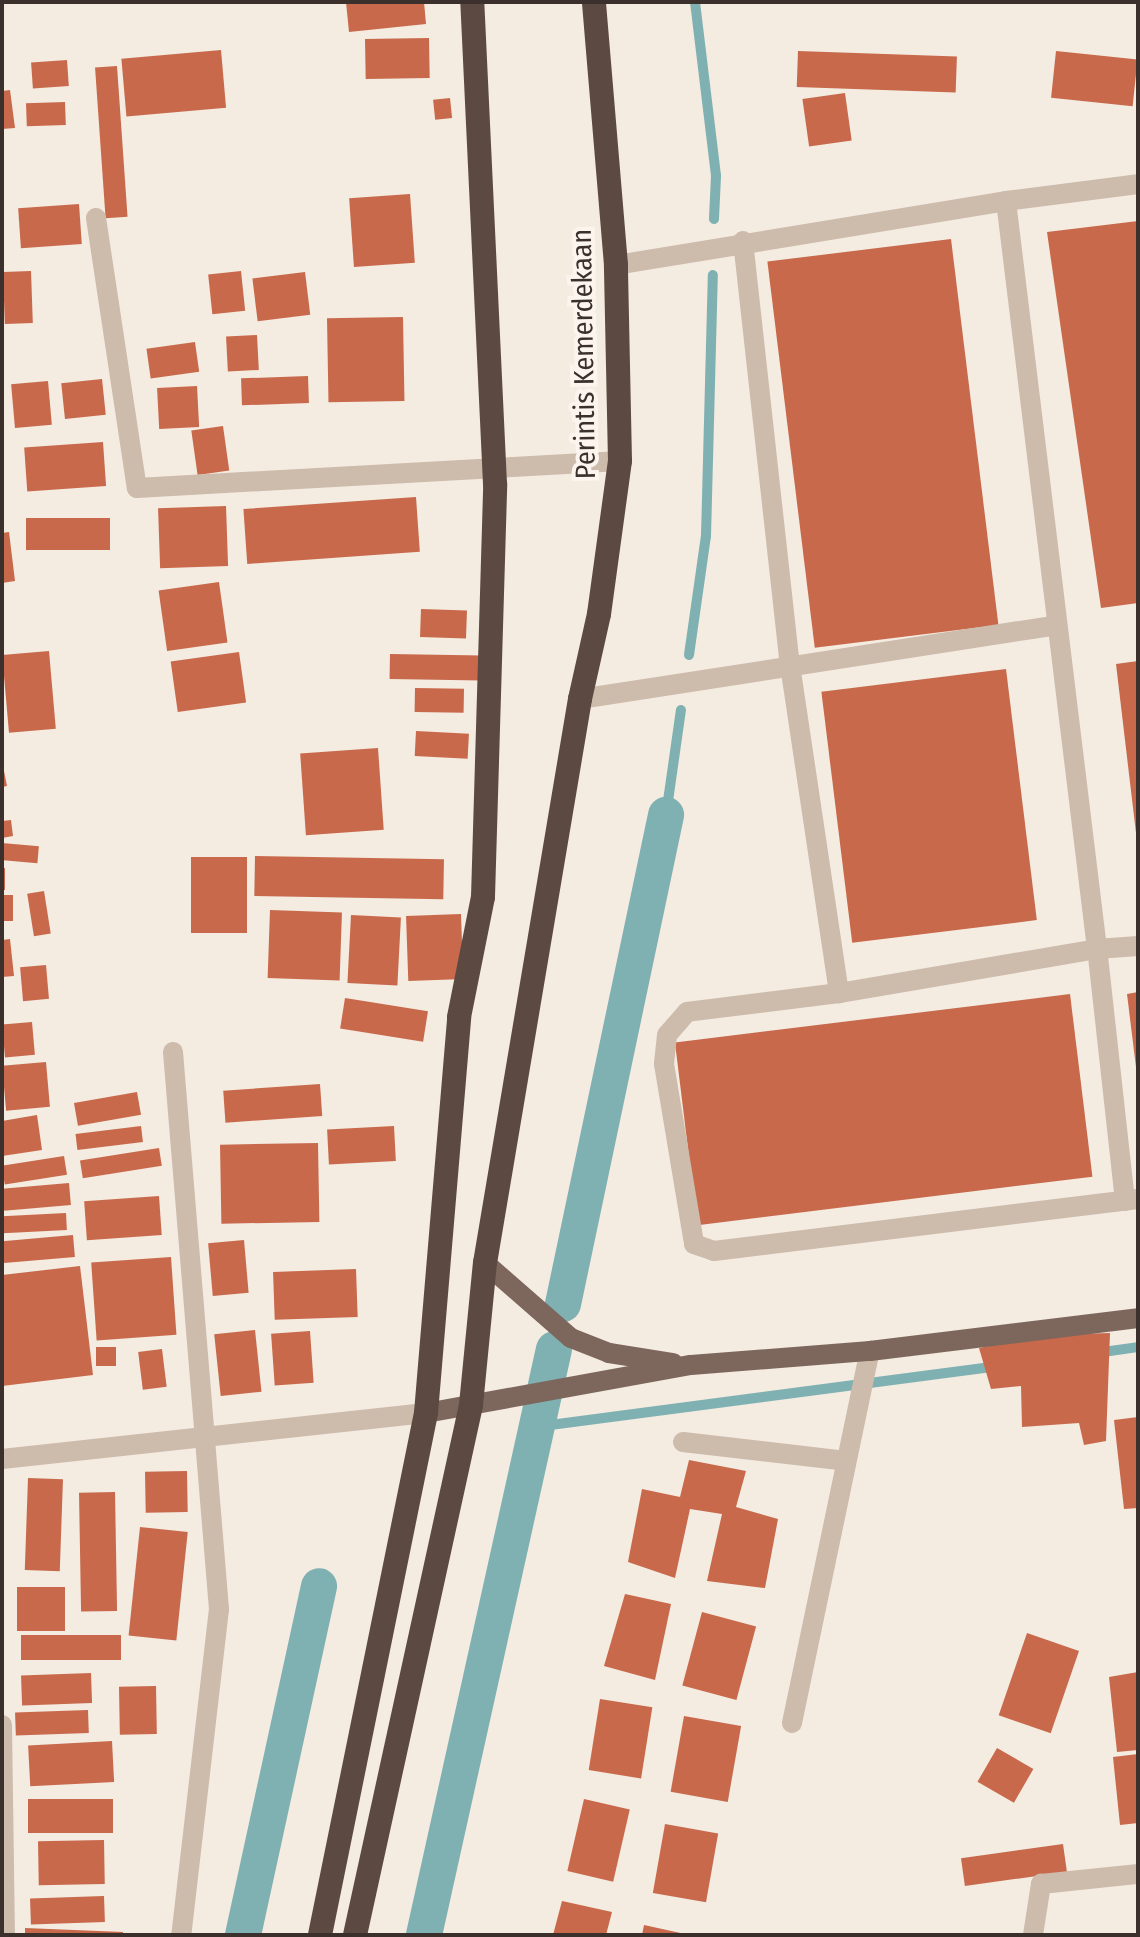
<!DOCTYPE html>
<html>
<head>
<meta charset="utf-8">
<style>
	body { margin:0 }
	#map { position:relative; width:1140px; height:1937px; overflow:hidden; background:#f4ebe1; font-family:"Fira Sans Condensed",sans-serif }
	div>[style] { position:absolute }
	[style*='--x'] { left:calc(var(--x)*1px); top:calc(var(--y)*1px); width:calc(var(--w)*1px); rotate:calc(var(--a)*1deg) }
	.stream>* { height:10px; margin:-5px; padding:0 5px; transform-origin:5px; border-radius:5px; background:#7fb0b2 }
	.canal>* { height:36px; margin:-18px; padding:0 18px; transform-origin:18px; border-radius:18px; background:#7fb0b2 }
	.building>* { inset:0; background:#c8694b; transform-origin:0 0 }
	.minor>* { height:20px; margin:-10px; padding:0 10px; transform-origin:10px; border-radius:10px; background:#cdbbac }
	.major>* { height:20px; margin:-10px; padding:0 10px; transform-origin:10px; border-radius:10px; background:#7d675c }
	.highway>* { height:24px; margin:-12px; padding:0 12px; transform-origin:12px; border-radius:12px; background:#5c4a42 }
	span { translate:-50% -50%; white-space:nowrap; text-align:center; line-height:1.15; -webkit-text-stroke:8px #fbf5ee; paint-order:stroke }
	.street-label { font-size:28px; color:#3b302b }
	.frame { position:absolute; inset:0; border:4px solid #3b302b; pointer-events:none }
</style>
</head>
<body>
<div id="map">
	<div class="stream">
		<div style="--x:695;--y:2;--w:175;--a:83.1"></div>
		<div style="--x:716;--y:176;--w:43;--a:92.7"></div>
		<div style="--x:689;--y:655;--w:120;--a:-81.9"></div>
		<div style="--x:706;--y:536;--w:261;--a:-88.5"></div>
		<div style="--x:666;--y:815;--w:106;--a:-81.9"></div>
		<div style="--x:1096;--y:1353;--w:42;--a:-8.1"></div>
		<div style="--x:535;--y:1427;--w:466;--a:-7.5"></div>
	</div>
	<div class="canal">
		<div style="--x:563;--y:1304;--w:500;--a:-78.1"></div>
		<div style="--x:243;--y:1935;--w:357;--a:-77.7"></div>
		<div style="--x:424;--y:1935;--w:600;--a:-77.49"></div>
	</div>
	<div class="building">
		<div style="clip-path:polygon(346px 2px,424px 2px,426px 24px,349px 32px)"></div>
		<div style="left:429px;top:38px;width:40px;height:64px;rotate:89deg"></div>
		<div style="left:221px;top:50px;width:58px;height:100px;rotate:85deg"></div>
		<div style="left:798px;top:51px;width:159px;height:36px;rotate:2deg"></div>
		<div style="left:1056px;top:51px;width:82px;height:47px;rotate:6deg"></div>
		<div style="left:67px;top:60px;width:26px;height:36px;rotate:86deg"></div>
		<div style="left:117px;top:66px;width:151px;height:22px;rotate:86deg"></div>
		<div style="clip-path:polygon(10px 90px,15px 128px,2px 129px,2px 91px)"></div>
		<div style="left:845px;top:93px;width:48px;height:43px;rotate:82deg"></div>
		<div style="left:450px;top:98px;width:20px;height:17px;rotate:84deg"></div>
		<div style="left:65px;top:102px;width:23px;height:39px;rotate:88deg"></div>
		<div style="left:410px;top:194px;width:69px;height:61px;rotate:86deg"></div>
		<div style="left:79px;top:204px;width:40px;height:61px;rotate:86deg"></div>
		<div style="clip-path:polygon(1138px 221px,1138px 603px,1101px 608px,1047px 232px)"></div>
		<div style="left:951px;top:239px;width:389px;height:185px;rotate:83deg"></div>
		<div style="left:31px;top:271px;width:52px;height:28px;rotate:88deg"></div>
		<div style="left:241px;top:271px;width:40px;height:33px;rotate:84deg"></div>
		<div style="left:305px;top:272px;width:43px;height:53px;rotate:83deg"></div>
		<div style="left:403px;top:317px;width:84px;height:76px;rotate:89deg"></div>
		<div style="left:257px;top:335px;width:35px;height:31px;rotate:87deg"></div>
		<div style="left:195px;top:342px;width:30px;height:49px;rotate:82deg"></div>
		<div style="left:308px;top:376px;width:27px;height:67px;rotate:88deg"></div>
		<div style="left:102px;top:379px;width:36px;height:41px;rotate:84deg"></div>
		<div style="left:48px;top:381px;width:44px;height:37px;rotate:85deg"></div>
		<div style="left:197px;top:386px;width:41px;height:40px;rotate:87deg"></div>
		<div style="left:223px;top:426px;width:45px;height:32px;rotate:82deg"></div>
		<div style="left:103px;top:442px;width:44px;height:79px;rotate:86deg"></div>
		<div style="left:416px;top:497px;width:55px;height:173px;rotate:86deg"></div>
		<div style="left:226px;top:506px;width:60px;height:68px;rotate:88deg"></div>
		<div style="left:26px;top:518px;width:84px;height:32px"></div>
		<div style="clip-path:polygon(9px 532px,15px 581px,2px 583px,2px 533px)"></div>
		<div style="left:219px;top:582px;width:61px;height:61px;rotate:82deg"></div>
		<div style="left:421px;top:609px;width:46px;height:28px;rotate:2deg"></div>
		<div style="left:49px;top:651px;width:78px;height:47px;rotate:85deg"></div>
		<div style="left:239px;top:652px;width:51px;height:69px;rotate:82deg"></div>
		<div style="left:390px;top:654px;width:92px;height:25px;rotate:1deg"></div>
		<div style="clip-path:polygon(1138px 661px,1138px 833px,1136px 833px,1116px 664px)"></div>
		<div style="left:1006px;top:669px;width:253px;height:186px;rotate:83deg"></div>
		<div style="left:415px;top:688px;width:49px;height:24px;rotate:1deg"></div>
		<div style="left:416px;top:731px;width:53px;height:25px;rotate:3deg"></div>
		<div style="left:378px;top:748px;width:82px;height:78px;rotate:86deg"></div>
		<div style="clip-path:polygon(2px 761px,7px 786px,2px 787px)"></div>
		<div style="clip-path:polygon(11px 820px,13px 836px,2px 838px,2px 821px)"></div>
		<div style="left:2px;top:843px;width:37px;height:17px;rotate:5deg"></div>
		<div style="left:255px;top:856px;width:189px;height:40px;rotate:1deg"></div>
		<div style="left:247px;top:857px;width:76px;height:56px;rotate:90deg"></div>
		<div style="left:2px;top:868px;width:3px;height:22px"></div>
		<div style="left:44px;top:891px;width:43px;height:17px;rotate:81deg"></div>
		<div style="left:2px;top:895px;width:11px;height:26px"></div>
		<div style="left:270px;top:910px;width:72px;height:68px;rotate:2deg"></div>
		<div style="left:461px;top:914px;width:65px;height:55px;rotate:88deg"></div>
		<div style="left:351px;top:915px;width:50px;height:68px;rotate:3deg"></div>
		<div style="clip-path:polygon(10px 939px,14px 976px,2px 977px,2px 940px)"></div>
		<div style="left:46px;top:965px;width:34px;height:26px;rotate:85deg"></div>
		<div style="clip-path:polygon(1138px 992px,1138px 1067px,1136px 1067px,1127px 994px)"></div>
		<div style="left:1070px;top:994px;width:184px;height:398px;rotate:83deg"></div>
		<div style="left:345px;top:998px;width:84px;height:31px;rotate:9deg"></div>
		<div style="left:32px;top:1022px;width:33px;height:30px;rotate:85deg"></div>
		<div style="left:46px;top:1062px;width:45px;height:44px;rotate:85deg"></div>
		<div style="left:320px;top:1084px;width:32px;height:97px;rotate:86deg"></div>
		<div style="left:137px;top:1092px;width:23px;height:64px;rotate:80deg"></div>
		<div style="clip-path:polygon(37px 1115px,42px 1150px,2px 1156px,2px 1121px)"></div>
		<div style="left:141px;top:1126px;width:16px;height:66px;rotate:83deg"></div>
		<div style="left:394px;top:1126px;width:35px;height:67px;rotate:87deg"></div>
		<div style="left:318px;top:1143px;width:79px;height:98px;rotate:89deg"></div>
		<div style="left:159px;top:1148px;width:18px;height:80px;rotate:81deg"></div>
		<div style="left:64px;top:1156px;width:19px;height:63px;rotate:81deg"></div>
		<div style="left:69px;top:1183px;width:22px;height:67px;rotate:85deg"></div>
		<div style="left:159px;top:1196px;width:39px;height:75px;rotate:86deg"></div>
		<div style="left:66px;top:1213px;width:17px;height:64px;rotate:87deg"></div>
		<div style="left:73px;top:1235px;width:22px;height:71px;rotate:85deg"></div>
		<div style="left:244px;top:1240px;width:53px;height:36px;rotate:85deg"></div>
		<div style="left:171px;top:1257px;width:78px;height:80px;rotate:86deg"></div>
		<div style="clip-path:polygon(80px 1266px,93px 1375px,2px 1386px,2px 1275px)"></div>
		<div style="left:356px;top:1269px;width:48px;height:83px;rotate:88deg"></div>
		<div style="left:255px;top:1330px;width:62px;height:41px;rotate:84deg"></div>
		<div style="left:310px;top:1331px;width:52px;height:39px;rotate:86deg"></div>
		<div style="clip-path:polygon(1110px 1333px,1106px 1441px,1084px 1445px,1079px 1423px,1022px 1427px,1021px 1386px,991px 1389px,979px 1348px,1045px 1335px)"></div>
		<div style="left:116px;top:1347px;width:19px;height:20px;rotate:90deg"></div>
		<div style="left:162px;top:1349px;width:38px;height:24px;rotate:83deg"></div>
		<div style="clip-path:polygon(1138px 1417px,1138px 1508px,1124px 1509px,1114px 1420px)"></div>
		<div style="clip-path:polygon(689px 1460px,746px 1471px,736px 1507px,778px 1519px,765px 1588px,707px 1581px,722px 1514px,690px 1509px,675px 1578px,628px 1562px,642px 1489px,680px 1497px)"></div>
		<div style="left:187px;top:1471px;width:41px;height:42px;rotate:89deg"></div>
		<div style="left:28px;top:1478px;width:35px;height:92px;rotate:2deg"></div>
		<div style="left:115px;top:1492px;width:119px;height:36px;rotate:89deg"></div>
		<div style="left:140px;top:1527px;width:48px;height:109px;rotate:6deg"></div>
		<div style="left:65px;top:1587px;width:44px;height:48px;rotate:90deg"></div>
		<div style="clip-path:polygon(625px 1594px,671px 1604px,655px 1680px,604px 1666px)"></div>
		<div style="left:702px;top:1612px;width:56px;height:76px;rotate:15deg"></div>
		<div style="left:1027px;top:1633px;width:55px;height:87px;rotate:19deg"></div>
		<div style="left:121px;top:1635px;width:25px;height:100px;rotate:90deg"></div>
		<div style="clip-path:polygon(1138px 1672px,1138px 1750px,1117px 1752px,1109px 1677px)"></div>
		<div style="left:91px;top:1673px;width:30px;height:70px;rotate:88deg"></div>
		<div style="left:156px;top:1686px;width:48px;height:37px;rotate:89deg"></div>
		<div style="left:600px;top:1699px;width:53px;height:72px;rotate:9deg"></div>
		<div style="left:88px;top:1710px;width:23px;height:73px;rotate:88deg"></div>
		<div style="left:684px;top:1716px;width:58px;height:77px;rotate:10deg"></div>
		<div style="left:112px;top:1741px;width:41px;height:84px;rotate:87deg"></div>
		<div style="left:997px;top:1748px;width:42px;height:39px;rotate:30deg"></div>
		<div style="clip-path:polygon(1138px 1754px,1138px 1823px,1120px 1825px,1113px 1757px)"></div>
		<div style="left:113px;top:1799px;width:34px;height:85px;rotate:90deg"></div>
		<div style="left:584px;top:1799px;width:47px;height:74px;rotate:13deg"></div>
		<div style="left:665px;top:1824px;width:54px;height:70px;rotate:10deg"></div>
		<div style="left:104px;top:1840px;width:44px;height:66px;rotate:89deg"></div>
		<div style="left:1063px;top:1844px;width:28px;height:103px;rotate:82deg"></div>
		<div style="left:104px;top:1896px;width:26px;height:74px;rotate:88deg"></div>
		<div style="clip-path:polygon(562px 1901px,612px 1912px,606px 1935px,553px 1935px)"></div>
		<div style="clip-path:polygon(644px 1925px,685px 1934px,684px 1935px,642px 1935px)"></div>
		<div style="clip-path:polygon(25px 1928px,123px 1932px,123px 1935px,25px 1935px)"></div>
	</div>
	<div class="minor">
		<div style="--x:1006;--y:201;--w:133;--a:-7.3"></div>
		<div style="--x:96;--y:218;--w:273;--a:81.4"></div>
		<div style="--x:137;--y:488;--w:484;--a:-3.2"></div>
		<div style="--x:743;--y:241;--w:427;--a:83.7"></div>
		<div style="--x:790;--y:665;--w:332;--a:81.5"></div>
		<div style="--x:616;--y:265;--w:395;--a:-9.3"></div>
		<div style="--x:1006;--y:201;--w:754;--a:83.06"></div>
		<div style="--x:1097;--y:949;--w:262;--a:170.3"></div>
		<div style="--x:839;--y:993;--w:153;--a:172.9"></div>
		<div style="--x:687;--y:1012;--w:30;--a:131"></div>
		<div style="--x:667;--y:1035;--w:29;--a:96"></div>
		<div style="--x:664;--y:1064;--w:182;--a:80.5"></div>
		<div style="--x:694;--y:1244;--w:21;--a:19"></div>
		<div style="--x:714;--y:1251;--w:427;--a:-7"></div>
		<div style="--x:580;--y:699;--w:482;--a:-8.8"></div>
		<div style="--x:173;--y:1052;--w:559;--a:85.28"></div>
		<div style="--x:219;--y:1609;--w:328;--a:96.6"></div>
		<div style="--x:1125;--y:1201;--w:254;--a:-96.3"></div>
		<div style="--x:1097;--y:949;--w:41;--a:-4.2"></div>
		<div style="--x:683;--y:1442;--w:164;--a:6.6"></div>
		<div style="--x:2;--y:1459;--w:426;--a:-6.2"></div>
		<div style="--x:792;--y:1723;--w:380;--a:-78.2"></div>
		<div style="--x:2;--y:1725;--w:210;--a:89.2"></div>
		<div style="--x:1033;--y:1935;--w:52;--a:-81.1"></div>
		<div style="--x:1041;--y:1884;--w:98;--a:-5.9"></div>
	</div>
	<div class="major">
		<div style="--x:485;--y:1263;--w:114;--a:41.1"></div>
		<div style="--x:571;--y:1338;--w:41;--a:21.5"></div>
		<div style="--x:609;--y:1353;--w:65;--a:8.9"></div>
		<div style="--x:426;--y:1413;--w:269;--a:-10.3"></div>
		<div style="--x:691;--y:1365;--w:180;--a:-4.5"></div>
		<div style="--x:870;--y:1351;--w:270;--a:-7"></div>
	</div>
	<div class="highway">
		<div style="--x:320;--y:1935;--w:533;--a:-78.52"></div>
		<div style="--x:426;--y:1413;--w:397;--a:-85.2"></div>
		<div style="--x:459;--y:1017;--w:122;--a:-78.7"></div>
		<div style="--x:483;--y:897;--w:413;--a:-88.3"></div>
		<div style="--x:495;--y:484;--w:483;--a:-92.7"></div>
		<div style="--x:355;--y:1935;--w:543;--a:-77.65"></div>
		<div style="--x:471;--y:1405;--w:143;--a:-84.4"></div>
		<div style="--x:485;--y:1263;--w:572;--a:-80.44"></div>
		<div style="--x:580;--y:699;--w:87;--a:-77.4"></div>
		<div style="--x:599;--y:614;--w:154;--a:-82.2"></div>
		<div style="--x:620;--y:461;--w:196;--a:-91.2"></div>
		<div style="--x:616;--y:265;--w:264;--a:-94.8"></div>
	</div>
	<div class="street-label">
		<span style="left:584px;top:354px;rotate:-91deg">Perintis Kemerdekaan</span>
	</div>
	<div class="frame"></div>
</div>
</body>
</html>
